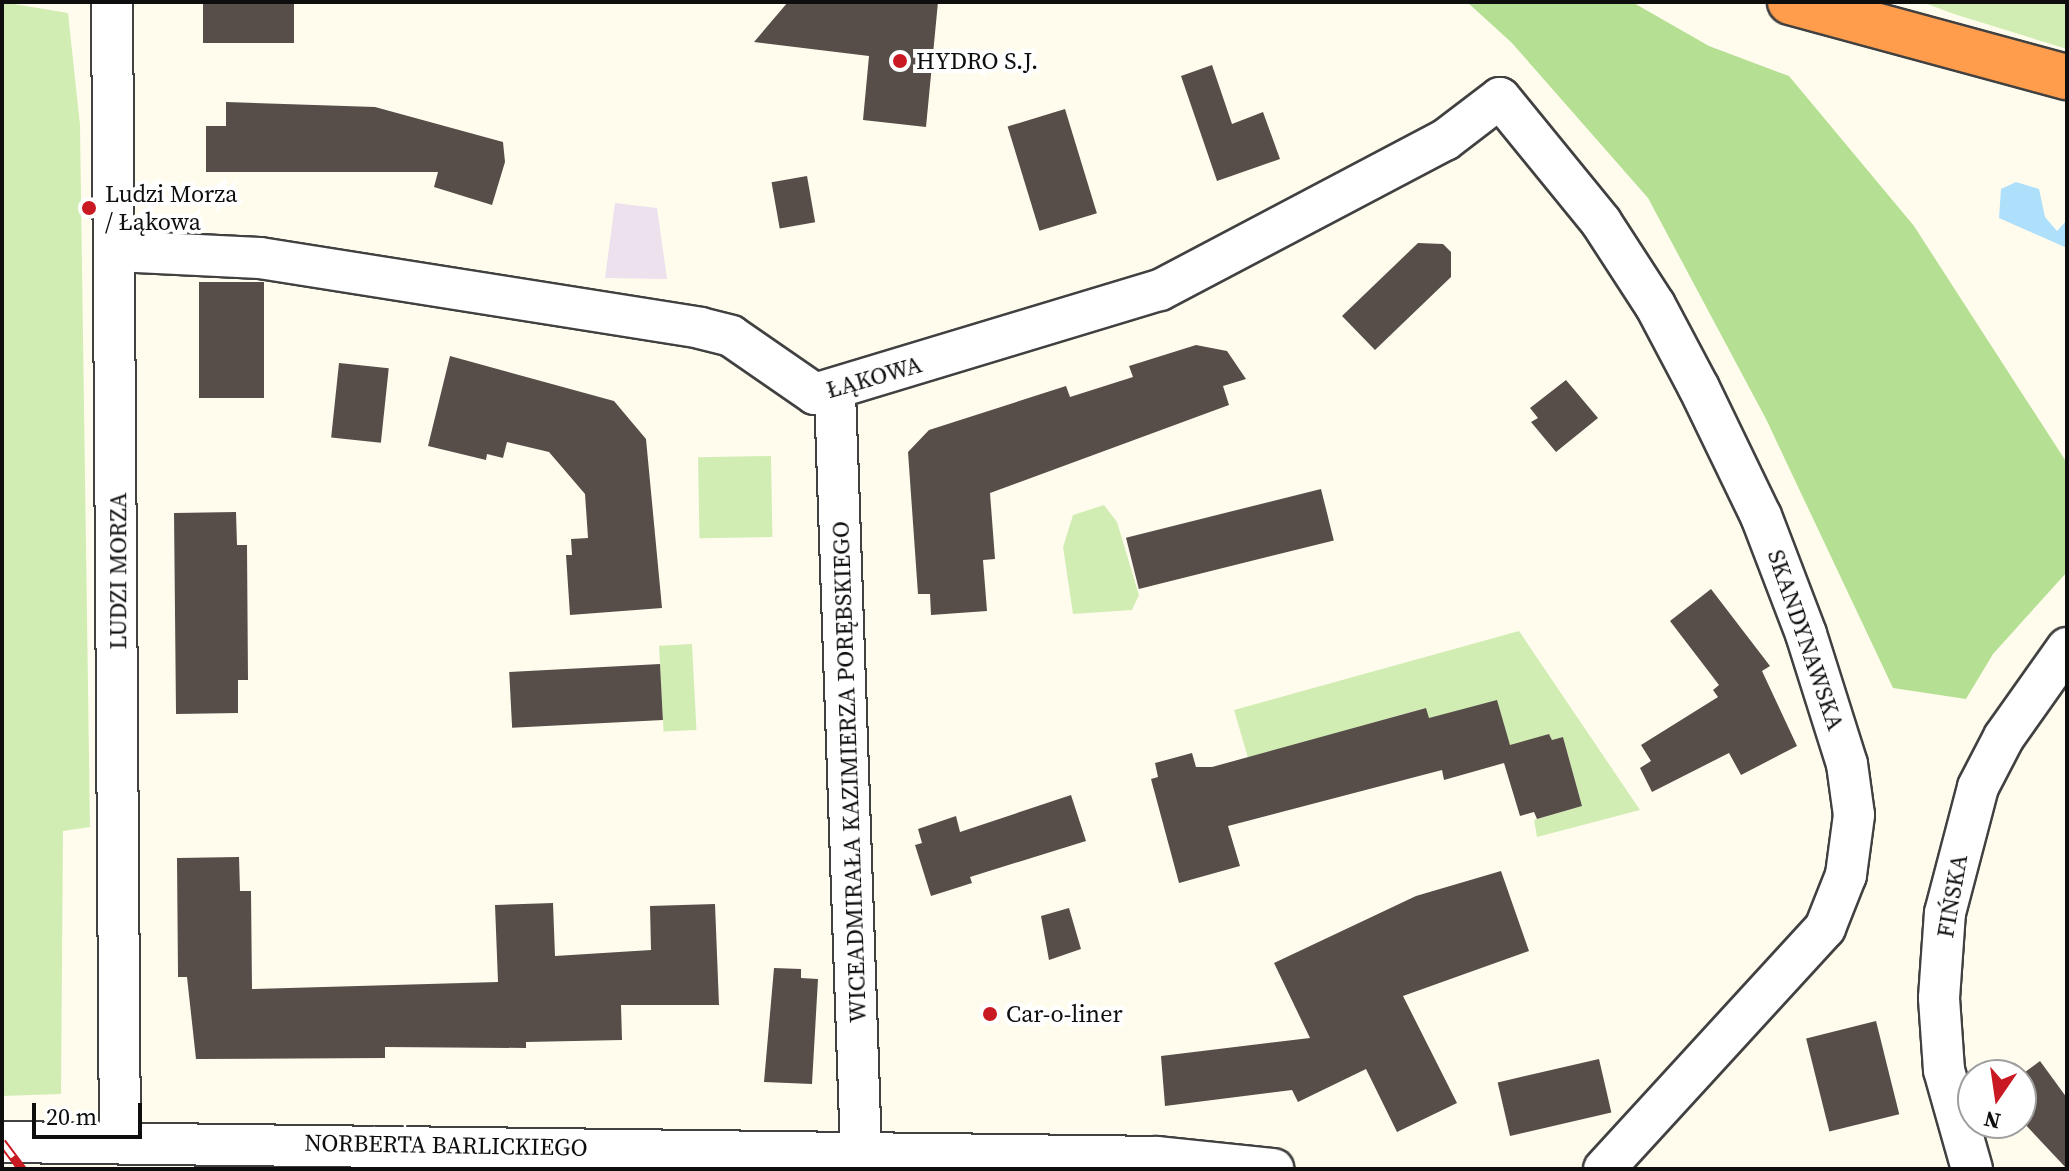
<!DOCTYPE html>
<html>
<head>
<meta charset="utf-8">
<style>
	body { margin:0 }
	#map { position:relative; width:2069px; height:1171px; overflow:hidden; background:#fffcee; font-family:"Source Serif 4",serif }
	div>[style] { position:absolute }
	[style*='--x'] { left:calc(var(--x)*1px); top:calc(var(--y)*1px); width:calc(var(--w)*1px); rotate:calc(var(--a)*1deg) }
	.industrial>* { inset:0; background:#ece1ed }
	.green>* { inset:0; background:#d2edb4; transform-origin:0 0 }
	.forest>* { inset:0; background:#b5df92 }
	.water>* { inset:0; background:#aedffb }
	.building>* { inset:0; background:#574e49; transform-origin:0 0 }
	.roads { filter:drop-shadow(2px 0 #414141) drop-shadow(-2px 0 #414141) drop-shadow(0 2px #414141) drop-shadow(0 -2px #414141) }
	.minor>* { height:40px; margin:-20px; padding:0 20px; transform-origin:20px; border-radius:20px; background:#fff }
	.highway>* { height:44px; margin:-22px; padding:0 22px; transform-origin:22px; border-radius:22px; background:#ff9d4c }
	.rail>* { height:9px; margin-top:-4.5px; transform-origin:0; background:repeating-linear-gradient(90deg,#fff 0 18px,#c91a23 0 36px); box-sizing:border-box; border-block:2px solid #c91a23 }
	.dots>* { width:22px; height:22px; translate:-50% -50%; box-sizing:border-box; border:4px solid #fff; border-radius:50% }
	span { translate:-50% -50%; white-space:nowrap; text-align:center; line-height:1.15; -webkit-text-stroke:8px #fff; paint-order:stroke }
	.poi-label { font-size:24px; color:#0e0e0e }
	.left { translate:0 -50%; text-align:left }
	.street-label { font-size:24px; color:#0e0e0e }
	.frame { position:absolute; inset:0; border:4px solid #0e0e0e; pointer-events:none }
	.north { position:absolute; left:1957px; top:1059px; width:80px; height:80px; box-sizing:border-box; background:#fff; border:2px solid #9f9f9f; border-radius:50%; rotate:193deg; font-size:22px; font-weight:700; line-height:32px; text-align:center; color:#0e0e0e }
	.north::after { content:''; display:block; margin:auto; width:28px; height:36px; background:#c91a23; clip-path:polygon(50% 0,100% 100%,50% 72%,0 100%) }
	.scale { position:absolute; left:32px; top:1103px; width:110px; height:36px; box-sizing:border-box; border:4px solid #0e0e0e; border-top:0; padding-left:10px; font-size:24px; line-height:28px; white-space:nowrap; color:#0e0e0e; -webkit-text-stroke:6px #fff; paint-order:stroke }
</style>
</head>
<body>
<div id="map">
	<div class="industrial">
		<div style="clip-path:polygon(615px 203px,657px 208px,667px 279px,605px 278px)"></div>
	</div>
	<div class="green">
		<div style="clip-path:polygon(2px 2px,68px 13px,80px 125px,90px 827px,63px 831px,61px 1094px,2px 1096px)"></div>
		<div style="clip-path:polygon(1922px 2px,2067px 2px,2067px 49px,1954px 14px)"></div>
		<div style="left:771px;top:456px;width:81px;height:73px;rotate:89deg"></div>
		<div style="clip-path:polygon(1104px 505px,1117px 522px,1139px 595px,1132px 610px,1073px 614px,1063px 547px,1073px 515px)"></div>
		<div style="clip-path:polygon(1519px 631px,1640px 810px,1537px 837px,1534px 820px,1582px 806px,1563px 737px,1552px 740px,1549px 734px,1512px 751px,1429px 718px,1425px 708px,1248px 758px,1234px 710px)"></div>
		<div style="left:692px;top:644px;width:86px;height:33px;rotate:87deg"></div>
	</div>
	<div class="forest">
		<div style="clip-path:polygon(1467px 2px,1632px 2px,1709px 46px,1789px 76px,1914px 226px,2067px 463px,2067px 572px,1993px 654px,1966px 699px,1893px 688px,1766px 419px,1648px 198px,1512px 43px)"></div>
	</div>
	<div class="water">
		<div style="clip-path:polygon(2016px 182px,2039px 189px,2045px 217px,2057px 231px,2067px 220px,2067px 248px,1999px 218px,2001px 189px)"></div>
	</div>
	<div class="building">
		<div style="left:203px;top:2px;width:91px;height:41px"></div>
		<div style="clip-path:polygon(788px 2px,938px 2px,926px 127px,863px 120px,869px 56px,754px 42px)"></div>
		<div style="clip-path:polygon(1212px 65px,1232px 124px,1263px 112px,1280px 159px,1217px 181px,1181px 76px)"></div>
		<div style="clip-path:polygon(226px 102px,375px 107px,503px 142px,505px 162px,492px 205px,434px 187px,438px 172px,206px 172px,206px 126px,226px 126px)"></div>
		<div style="left:1065px;top:109px;width:109px;height:60px;rotate:73deg"></div>
		<div style="left:807px;top:176px;width:47px;height:36px;rotate:80deg"></div>
		<div style="clip-path:polygon(1418px 243px,1443px 244px,1451px 252px,1451px 277px,1375px 350px,1342px 316px)"></div>
		<div style="left:199px;top:282px;width:65px;height:116px"></div>
		<div style="clip-path:polygon(1196px 345px,1227px 351px,1246px 379px,1223px 386px,1229px 405px,990px 493px,995px 559px,983px 560px,987px 611px,931px 615px,930px 594px,918px 594px,908px 452px,929px 430px,1066px 386px,1070px 397px,1133px 377px,1129px 366px)"></div>
		<div style="clip-path:polygon(450px 356px,614px 401px,646px 439px,662px 608px,570px 615px,566px 555px,572px 555px,571px 539px,588px 538px,585px 494px,549px 452px,507px 442px,503px 458px,487px 454px,486px 460px,428px 446px)"></div>
		<div style="left:339px;top:363px;width:50px;height:75px;rotate:6deg"></div>
		<div style="clip-path:polygon(1566px 380px,1598px 418px,1556px 452px,1531px 422px,1538px 418px,1530px 408px)"></div>
		<div style="left:1321px;top:489px;width:53px;height:201px;rotate:76deg"></div>
		<div style="clip-path:polygon(236px 512px,237px 545px,247px 545px,248px 680px,238px 680px,238px 713px,176px 714px,174px 513px)"></div>
		<div style="clip-path:polygon(1711px 589px,1770px 666px,1762px 671px,1797px 746px,1741px 775px,1729px 753px,1652px 792px,1640px 768px,1651px 761px,1641px 745px,1718px 697px,1713px 690px,1719px 685px,1670px 621px)"></div>
		<div style="left:660px;top:664px;width:56px;height:151px;rotate:87deg"></div>
		<div style="clip-path:polygon(1497px 700px,1510px 745px,1549px 734px,1552px 740px,1563px 737px,1582px 806px,1537px 819px,1534px 812px,1520px 816px,1504px 763px,1444px 780px,1442px 770px,1228px 826px,1240px 866px,1179px 883px,1151px 779px,1158px 777px,1155px 763px,1192px 753px,1196px 767px,1212px 767px,1426px 708px,1429px 718px)"></div>
		<div style="clip-path:polygon(1071px 795px,1086px 841px,970px 877px,972px 883px,931px 896px,915px 845px,922px 843px,918px 829px,956px 816px,960px 832px)"></div>
		<div style="clip-path:polygon(239px 857px,240px 891px,251px 891px,252px 989px,498px 982px,495px 905px,553px 903px,555px 956px,651px 950px,650px 906px,715px 904px,719px 1005px,621px 1005px,622px 1040px,526px 1042px,526px 1048px,385px 1047px,385px 1058px,196px 1059px,187px 977px,178px 977px,177px 858px)"></div>
		<div style="clip-path:polygon(1501px 871px,1529px 951px,1403px 996px,1457px 1103px,1397px 1132px,1366px 1069px,1298px 1102px,1292px 1090px,1165px 1106px,1161px 1056px,1310px 1038px,1274px 963px,1416px 896px)"></div>
		<div style="clip-path:polygon(1069px 908px,1081px 949px,1049px 960px,1041px 916px)"></div>
		<div style="clip-path:polygon(774px 968px,801px 969px,801px 978px,818px 979px,812px 1084px,764px 1082px)"></div>
		<div style="left:1876px;top:1021px;width:96px;height:72px;rotate:76deg"></div>
		<div style="left:1599px;top:1059px;width:55px;height:104px;rotate:77deg"></div>
		<div style="clip-path:polygon(2040px 1061px,2067px 1098px,2067px 1169px,2021px 1120px,2021px 1075px)"></div>
	</div>
	<div class="roads">
		<div class="minor">
			<div style="--x:112;--y:2;--w:1139;--a:89.6"></div>
			<div style="--x:116;--y:251;--w:144;--a:2.8"></div>
			<div style="--x:260;--y:258;--w:446;--a:9"></div>
			<div style="--x:700;--y:328;--w:32;--a:14"></div>
			<div style="--x:731;--y:336;--w:102;--a:34.6"></div>
			<div style="--x:815;--y:394;--w:360;--a:-16.8"></div>
			<div style="--x:1160;--y:290;--w:322;--a:-27.8"></div>
			<div style="--x:1445;--y:140;--w:69;--a:-37.4"></div>
			<div style="--x:1500;--y:98;--w:160;--a:50.8"></div>
			<div style="--x:1601;--y:222;--w:99;--a:57"></div>
			<div style="--x:1655;--y:305;--w:94;--a:62.1"></div>
			<div style="--x:1699;--y:388;--w:142;--a:64.2"></div>
			<div style="--x:1761;--y:516;--w:126;--a:69.1"></div>
			<div style="--x:1806;--y:634;--w:136;--a:72.5"></div>
			<div style="--x:1847;--y:764;--w:51;--a:82.2"></div>
			<div style="--x:1854;--y:815;--w:61;--a:97.6"></div>
			<div style="--x:1846;--y:875;--w:57;--a:111.6"></div>
			<div style="--x:1825;--y:928;--w:327;--a:132.5"></div>
			<div style="--x:835;--y:392;--w:760;--a:88.04"></div>
			<div style="--x:2;--y:1142;--w:1155;--a:0.74"></div>
			<div style="--x:1157;--y:1157;--w:117;--a:5.9"></div>
			<div style="--x:1972;--y:1169;--w:103;--a:-105.8"></div>
			<div style="--x:1944;--y:1070;--w:72;--a:-94"></div>
			<div style="--x:1939;--y:998;--w:85;--a:-86"></div>
			<div style="--x:1945;--y:913;--w:130;--a:-75.3"></div>
			<div style="--x:1978;--y:787;--w:56;--a:-62.5"></div>
			<div style="--x:2004;--y:737;--w:109;--a:-54.7"></div>
		</div>
		<div class="highway">
			<div style="--x:1790;--y:2;--w:287;--a:15.2"></div>
		</div>
	</div>
	<div class="rail">
		<div style="--x:2;--y:1142;--w:34;--a:53"></div>
	</div>
	<div class="dots">
		<div style="left:900px;top:61px;background:#c91a23"></div>
		<div style="left:89px;top:208px;background:#c91a23"></div>
		<div style="left:990px;top:1014px;background:#c91a23"></div>
	</div>
	<div class="poi-label">
		<span class="left" style="left:916px;top:61px">HYDRO S.J.</span>
		<span class="left" style="left:105px;top:208px">Ludzi Morza<br>/ Łąkowa</span>
		<span class="left" style="left:1006px;top:1014px">Car-o-liner</span>
	</div>
	<div class="street-label">
		<span style="left:874px;top:377px;rotate:-16deg">ŁĄKOWA</span>
		<span style="left:118px;top:571px;rotate:-90deg">LUDZI MORZA</span>
		<span style="left:1806px;top:640px;rotate:71deg">SKANDYNAWSKA</span>
		<span style="left:849px;top:772px;rotate:-92deg">WICEADMIRAŁA KAZIMIERZA PORĘBSKIEGO</span>
		<span style="left:1952px;top:896px;rotate:-80deg">FIŃSKA</span>
		<span style="left:446px;top:1145px;rotate:1deg">NORBERTA BARLICKIEGO</span>
	</div>
	<div class="frame"></div>
	<div class="north">N</div>
	<div class="scale">20 m</div>
</div>
</body>
</html>
